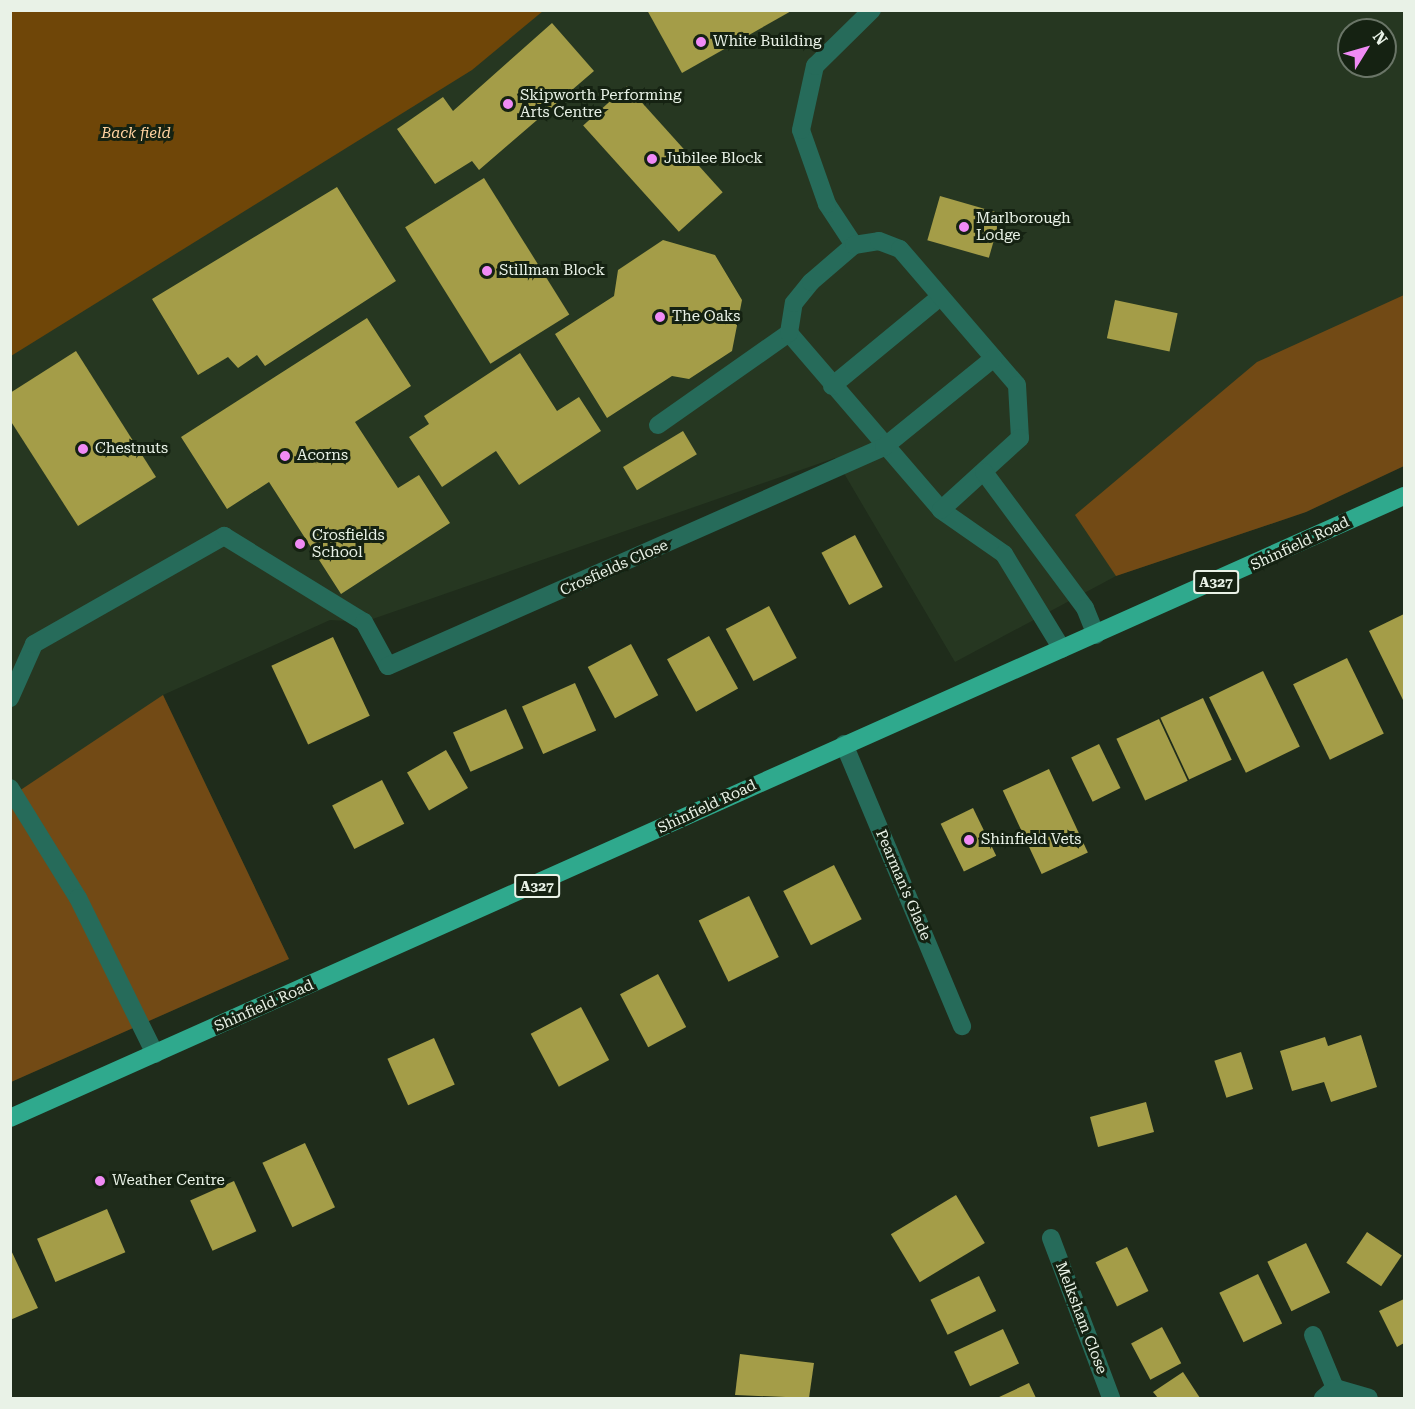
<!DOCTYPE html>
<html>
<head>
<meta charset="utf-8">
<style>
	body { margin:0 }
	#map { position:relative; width:1415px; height:1409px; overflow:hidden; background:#1f2c1b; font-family:"Roboto Serif",serif }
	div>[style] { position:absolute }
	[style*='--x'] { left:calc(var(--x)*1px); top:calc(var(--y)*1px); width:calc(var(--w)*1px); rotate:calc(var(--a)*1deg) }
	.built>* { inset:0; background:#263721 }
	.green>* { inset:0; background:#6f4608 }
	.forest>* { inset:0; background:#724a15 }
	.building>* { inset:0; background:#a49d48; transform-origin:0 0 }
	.minor>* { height:18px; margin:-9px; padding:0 9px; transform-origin:9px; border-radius:9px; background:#266b5a }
	.major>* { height:18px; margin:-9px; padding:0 9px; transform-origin:9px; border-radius:9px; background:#2fa98d }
	.dots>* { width:16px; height:16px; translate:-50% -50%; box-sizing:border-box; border:3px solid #152212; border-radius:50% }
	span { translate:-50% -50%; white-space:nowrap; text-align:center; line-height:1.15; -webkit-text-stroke:6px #152212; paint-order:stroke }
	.shield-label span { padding:2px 4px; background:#152212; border:2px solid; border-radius:4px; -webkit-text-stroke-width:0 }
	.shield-label { font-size:14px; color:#e9f2e7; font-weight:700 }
	.poi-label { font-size:15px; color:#e9f2e7 }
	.left { translate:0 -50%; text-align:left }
	.park-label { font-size:15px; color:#ffd2a0; font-style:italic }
	.street-label { font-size:15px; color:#e9f2e7 }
	.frame { position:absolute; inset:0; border:12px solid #e9f2e7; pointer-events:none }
	.north { position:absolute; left:1337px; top:18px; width:60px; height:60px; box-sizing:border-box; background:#152212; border:2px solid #6a7567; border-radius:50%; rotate:53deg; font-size:16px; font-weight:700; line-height:24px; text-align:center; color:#e9f2e7 }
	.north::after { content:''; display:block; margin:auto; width:21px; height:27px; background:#f08bf5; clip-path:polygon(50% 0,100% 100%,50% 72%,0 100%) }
</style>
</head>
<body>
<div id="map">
	<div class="built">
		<div style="clip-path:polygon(evenodd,10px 11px,1404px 11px,1404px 466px,1306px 512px,1116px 576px,955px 662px,835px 458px,364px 622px,330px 620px,163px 695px,289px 959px,11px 1082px,10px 11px,1349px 30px,1385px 30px,1385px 66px,1349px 66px,1349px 30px)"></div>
	</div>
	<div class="green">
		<div style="clip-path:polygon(11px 10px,543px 10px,543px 11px,472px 70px,11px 356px)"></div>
	</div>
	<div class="forest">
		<div style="clip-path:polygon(1404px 295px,1404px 466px,1306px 512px,1116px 576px,1075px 515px,1257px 362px)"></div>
		<div style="clip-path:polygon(163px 695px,289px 959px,11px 1082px,10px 797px)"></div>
	</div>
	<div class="building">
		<div style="clip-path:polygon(647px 10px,793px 10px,682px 73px)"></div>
		<div style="clip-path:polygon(552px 23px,594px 71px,479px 170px,472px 161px,435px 184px,397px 129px,443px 97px,453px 111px)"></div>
		<div style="left:627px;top:86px;width:143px;height:59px;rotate:48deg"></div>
		<div style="left:484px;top:178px;width:161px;height:93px;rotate:58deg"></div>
		<div style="clip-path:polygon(337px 187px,396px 281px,265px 366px,257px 355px,238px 368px,228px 357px,198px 375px,152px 299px)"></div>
		<div style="left:940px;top:196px;width:64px;height:46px;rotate:16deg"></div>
		<div style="clip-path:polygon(663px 240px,715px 255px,742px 300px,732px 351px,689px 379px,672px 376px,607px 418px,555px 334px,614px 296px,618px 270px)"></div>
		<div style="left:1115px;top:300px;width:64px;height:39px;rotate:12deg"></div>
		<div style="clip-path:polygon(367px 318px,411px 386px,355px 422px,398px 488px,419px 475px,450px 523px,341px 594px,269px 482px,227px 509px,181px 437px)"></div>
		<div style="clip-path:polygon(76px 351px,156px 477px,78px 526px,10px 420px,10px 393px)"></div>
		<div style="clip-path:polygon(520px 353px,557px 411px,579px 397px,601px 431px,519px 485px,496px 451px,442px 487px,409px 437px,429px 424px,424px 416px)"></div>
		<div style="left:683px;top:431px;width:27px;height:70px;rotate:59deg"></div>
		<div style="left:855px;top:535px;width:59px;height:38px;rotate:62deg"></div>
		<div style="left:769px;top:606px;width:59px;height:49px;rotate:62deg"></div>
		<div style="clip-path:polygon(1404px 614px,1404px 702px,1369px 631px)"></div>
		<div style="left:709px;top:636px;width:60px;height:48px;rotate:61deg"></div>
		<div style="left:333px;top:637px;width:87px;height:68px;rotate:65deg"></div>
		<div style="left:631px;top:644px;width:58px;height:49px;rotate:62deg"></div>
		<div style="left:1347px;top:658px;width:84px;height:60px;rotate:64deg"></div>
		<div style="left:1263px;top:671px;width:84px;height:60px;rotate:64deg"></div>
		<div style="left:575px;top:683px;width:52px;height:58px;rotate:66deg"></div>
		<div style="left:1203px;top:698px;width:68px;height:47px;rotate:65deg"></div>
		<div style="left:506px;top:709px;width:43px;height:58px;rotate:66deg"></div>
		<div style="left:1159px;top:719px;width:68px;height:47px;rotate:65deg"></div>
		<div style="left:1099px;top:744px;width:49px;height:31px;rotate:64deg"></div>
		<div style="left:446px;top:750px;width:44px;height:45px;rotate:60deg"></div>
		<div style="left:1049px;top:769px;width:92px;height:51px;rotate:65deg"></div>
		<div style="left:382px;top:780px;width:49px;height:56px;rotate:63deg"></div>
		<div style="left:973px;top:808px;width:53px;height:36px;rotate:64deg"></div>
		<div style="left:834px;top:865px;width:61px;height:57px;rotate:63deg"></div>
		<div style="left:749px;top:896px;width:68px;height:56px;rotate:64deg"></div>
		<div style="left:658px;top:974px;width:60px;height:43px;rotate:62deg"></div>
		<div style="left:581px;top:1007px;width:60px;height:57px;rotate:62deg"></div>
		<div style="clip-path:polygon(1361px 1035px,1377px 1087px,1331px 1102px,1324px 1082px,1292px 1091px,1280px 1051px,1325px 1037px,1328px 1046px)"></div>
		<div style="left:434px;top:1038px;width:51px;height:51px;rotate:66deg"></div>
		<div style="left:1241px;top:1052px;width:39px;height:28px;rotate:72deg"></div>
		<div style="left:1146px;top:1102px;width:31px;height:58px;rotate:75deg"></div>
		<div style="left:305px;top:1143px;width:71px;height:47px;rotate:65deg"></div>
		<div style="left:234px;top:1181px;width:55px;height:48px;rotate:66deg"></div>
		<div style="left:956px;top:1195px;width:56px;height:76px;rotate:59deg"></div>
		<div style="left:107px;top:1209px;width:47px;height:76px;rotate:67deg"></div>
		<div style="left:1367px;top:1232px;width:42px;height:37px;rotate:34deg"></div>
		<div style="left:1306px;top:1243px;width:55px;height:43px;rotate:64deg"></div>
		<div style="left:1127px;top:1247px;width:49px;height:35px;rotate:64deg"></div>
		<div style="clip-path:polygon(10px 1248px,38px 1308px,10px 1320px)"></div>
		<div style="left:1258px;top:1274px;width:55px;height:43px;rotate:64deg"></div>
		<div style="left:979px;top:1276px;width:39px;height:54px;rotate:64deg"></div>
		<div style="clip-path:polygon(1404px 1299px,1404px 1343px,1397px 1347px,1379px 1311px)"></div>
		<div style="left:1162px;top:1327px;width:41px;height:35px;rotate:62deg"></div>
		<div style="left:1003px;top:1329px;width:38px;height:54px;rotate:65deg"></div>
		<div style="clip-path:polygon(740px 1354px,814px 1363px,809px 1398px,735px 1395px)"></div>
		<div style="clip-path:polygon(1183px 1372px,1200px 1398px,1158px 1398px,1153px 1392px)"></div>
		<div style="clip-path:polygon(1029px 1383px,1036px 1398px,997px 1398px)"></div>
	</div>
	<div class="minor">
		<div style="--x:854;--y:245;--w:49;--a:-123.4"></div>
		<div style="--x:827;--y:204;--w:78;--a:-109.4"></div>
		<div style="--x:801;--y:130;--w:66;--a:-77.7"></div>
		<div style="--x:815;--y:66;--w:80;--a:-44.5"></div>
		<div style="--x:789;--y:333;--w:233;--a:49.3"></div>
		<div style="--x:941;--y:510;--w:77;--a:34.9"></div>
		<div style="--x:1004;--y:554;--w:111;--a:58.6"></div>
		<div style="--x:832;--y:386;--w:140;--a:-39.5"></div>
		<div style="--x:658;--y:425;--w:160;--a:-35.1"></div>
		<div style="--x:789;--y:333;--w:30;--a:-81"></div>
		<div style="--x:794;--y:303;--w:27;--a:-51"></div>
		<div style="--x:811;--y:282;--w:57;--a:-40.7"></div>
		<div style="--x:854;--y:245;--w:25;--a:-9"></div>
		<div style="--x:879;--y:241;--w:22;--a:21"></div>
		<div style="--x:900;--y:249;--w:179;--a:49.3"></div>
		<div style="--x:1017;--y:385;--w:53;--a:86.8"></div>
		<div style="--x:1020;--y:438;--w:107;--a:137.7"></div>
		<div style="--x:984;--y:472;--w:169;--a:53.4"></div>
		<div style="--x:1085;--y:608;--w:29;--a:68"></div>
		<div style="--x:10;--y:698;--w:59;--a:-66"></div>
		<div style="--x:34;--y:644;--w:219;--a:-29.6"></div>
		<div style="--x:224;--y:536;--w:164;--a:31.6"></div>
		<div style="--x:364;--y:622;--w:50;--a:61.4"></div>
		<div style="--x:388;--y:666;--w:542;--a:-23.82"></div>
		<div style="--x:884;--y:447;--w:141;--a:-39"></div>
		<div style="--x:844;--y:744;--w:306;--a:67.3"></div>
		<div style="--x:10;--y:788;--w:129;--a:58.3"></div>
		<div style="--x:78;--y:898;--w:174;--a:63.7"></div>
		<div style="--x:1051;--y:1238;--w:171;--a:69.4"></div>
		<div style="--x:1313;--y:1335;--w:57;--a:67.5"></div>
		<div style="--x:1335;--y:1388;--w:16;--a:140"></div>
		<div style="--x:1335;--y:1388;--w:35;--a:16"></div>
	</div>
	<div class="major">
		<div style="--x:10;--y:1118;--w:1526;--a:-24.05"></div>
	</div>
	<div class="dots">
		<div style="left:701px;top:42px;background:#f08bf5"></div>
		<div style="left:508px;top:104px;background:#f08bf5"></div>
		<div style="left:652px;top:159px;background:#f08bf5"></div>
		<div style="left:964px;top:227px;background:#f08bf5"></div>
		<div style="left:487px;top:271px;background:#f08bf5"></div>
		<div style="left:660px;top:317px;background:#f08bf5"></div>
		<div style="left:83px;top:449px;background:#f08bf5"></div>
		<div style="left:285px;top:456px;background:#f08bf5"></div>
		<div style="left:300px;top:544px;background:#f08bf5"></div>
		<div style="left:969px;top:840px;background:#f08bf5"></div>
		<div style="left:100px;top:1181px;background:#f08bf5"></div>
	</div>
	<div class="shield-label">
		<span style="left:1216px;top:582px">A327</span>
		<span style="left:537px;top:886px">A327</span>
	</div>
	<div class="poi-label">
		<span class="left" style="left:713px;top:42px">White Building</span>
		<span class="left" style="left:520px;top:104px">Skipworth Performing<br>Arts Centre</span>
		<span class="left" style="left:664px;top:159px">Jubilee Block</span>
		<span class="left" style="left:976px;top:227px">Marlborough<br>Lodge</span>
		<span class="left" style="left:499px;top:271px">Stillman Block</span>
		<span class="left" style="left:672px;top:317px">The Oaks</span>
		<span class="left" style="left:95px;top:449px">Chestnuts</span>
		<span class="left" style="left:297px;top:456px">Acorns</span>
		<span class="left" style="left:312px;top:544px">Crosfields<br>School</span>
		<span class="left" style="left:981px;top:840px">Shinfield Vets</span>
		<span class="left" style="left:112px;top:1181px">Weather Centre</span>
	</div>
	<div class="park-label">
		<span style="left:136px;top:134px">Back field</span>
	</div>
	<div class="street-label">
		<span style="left:1300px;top:544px;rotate:-25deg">Shinfield Road</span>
		<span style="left:614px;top:568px;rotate:-24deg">Crosfields Close</span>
		<span style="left:707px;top:807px;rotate:-25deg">Shinfield Road</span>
		<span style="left:903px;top:885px;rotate:67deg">Pearman's Glade</span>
		<span style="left:264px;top:1006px;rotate:-24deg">Shinfield Road</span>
		<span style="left:1081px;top:1318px;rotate:69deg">Melksham Close</span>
	</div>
	<div class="frame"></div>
	<div class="north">N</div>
</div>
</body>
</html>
